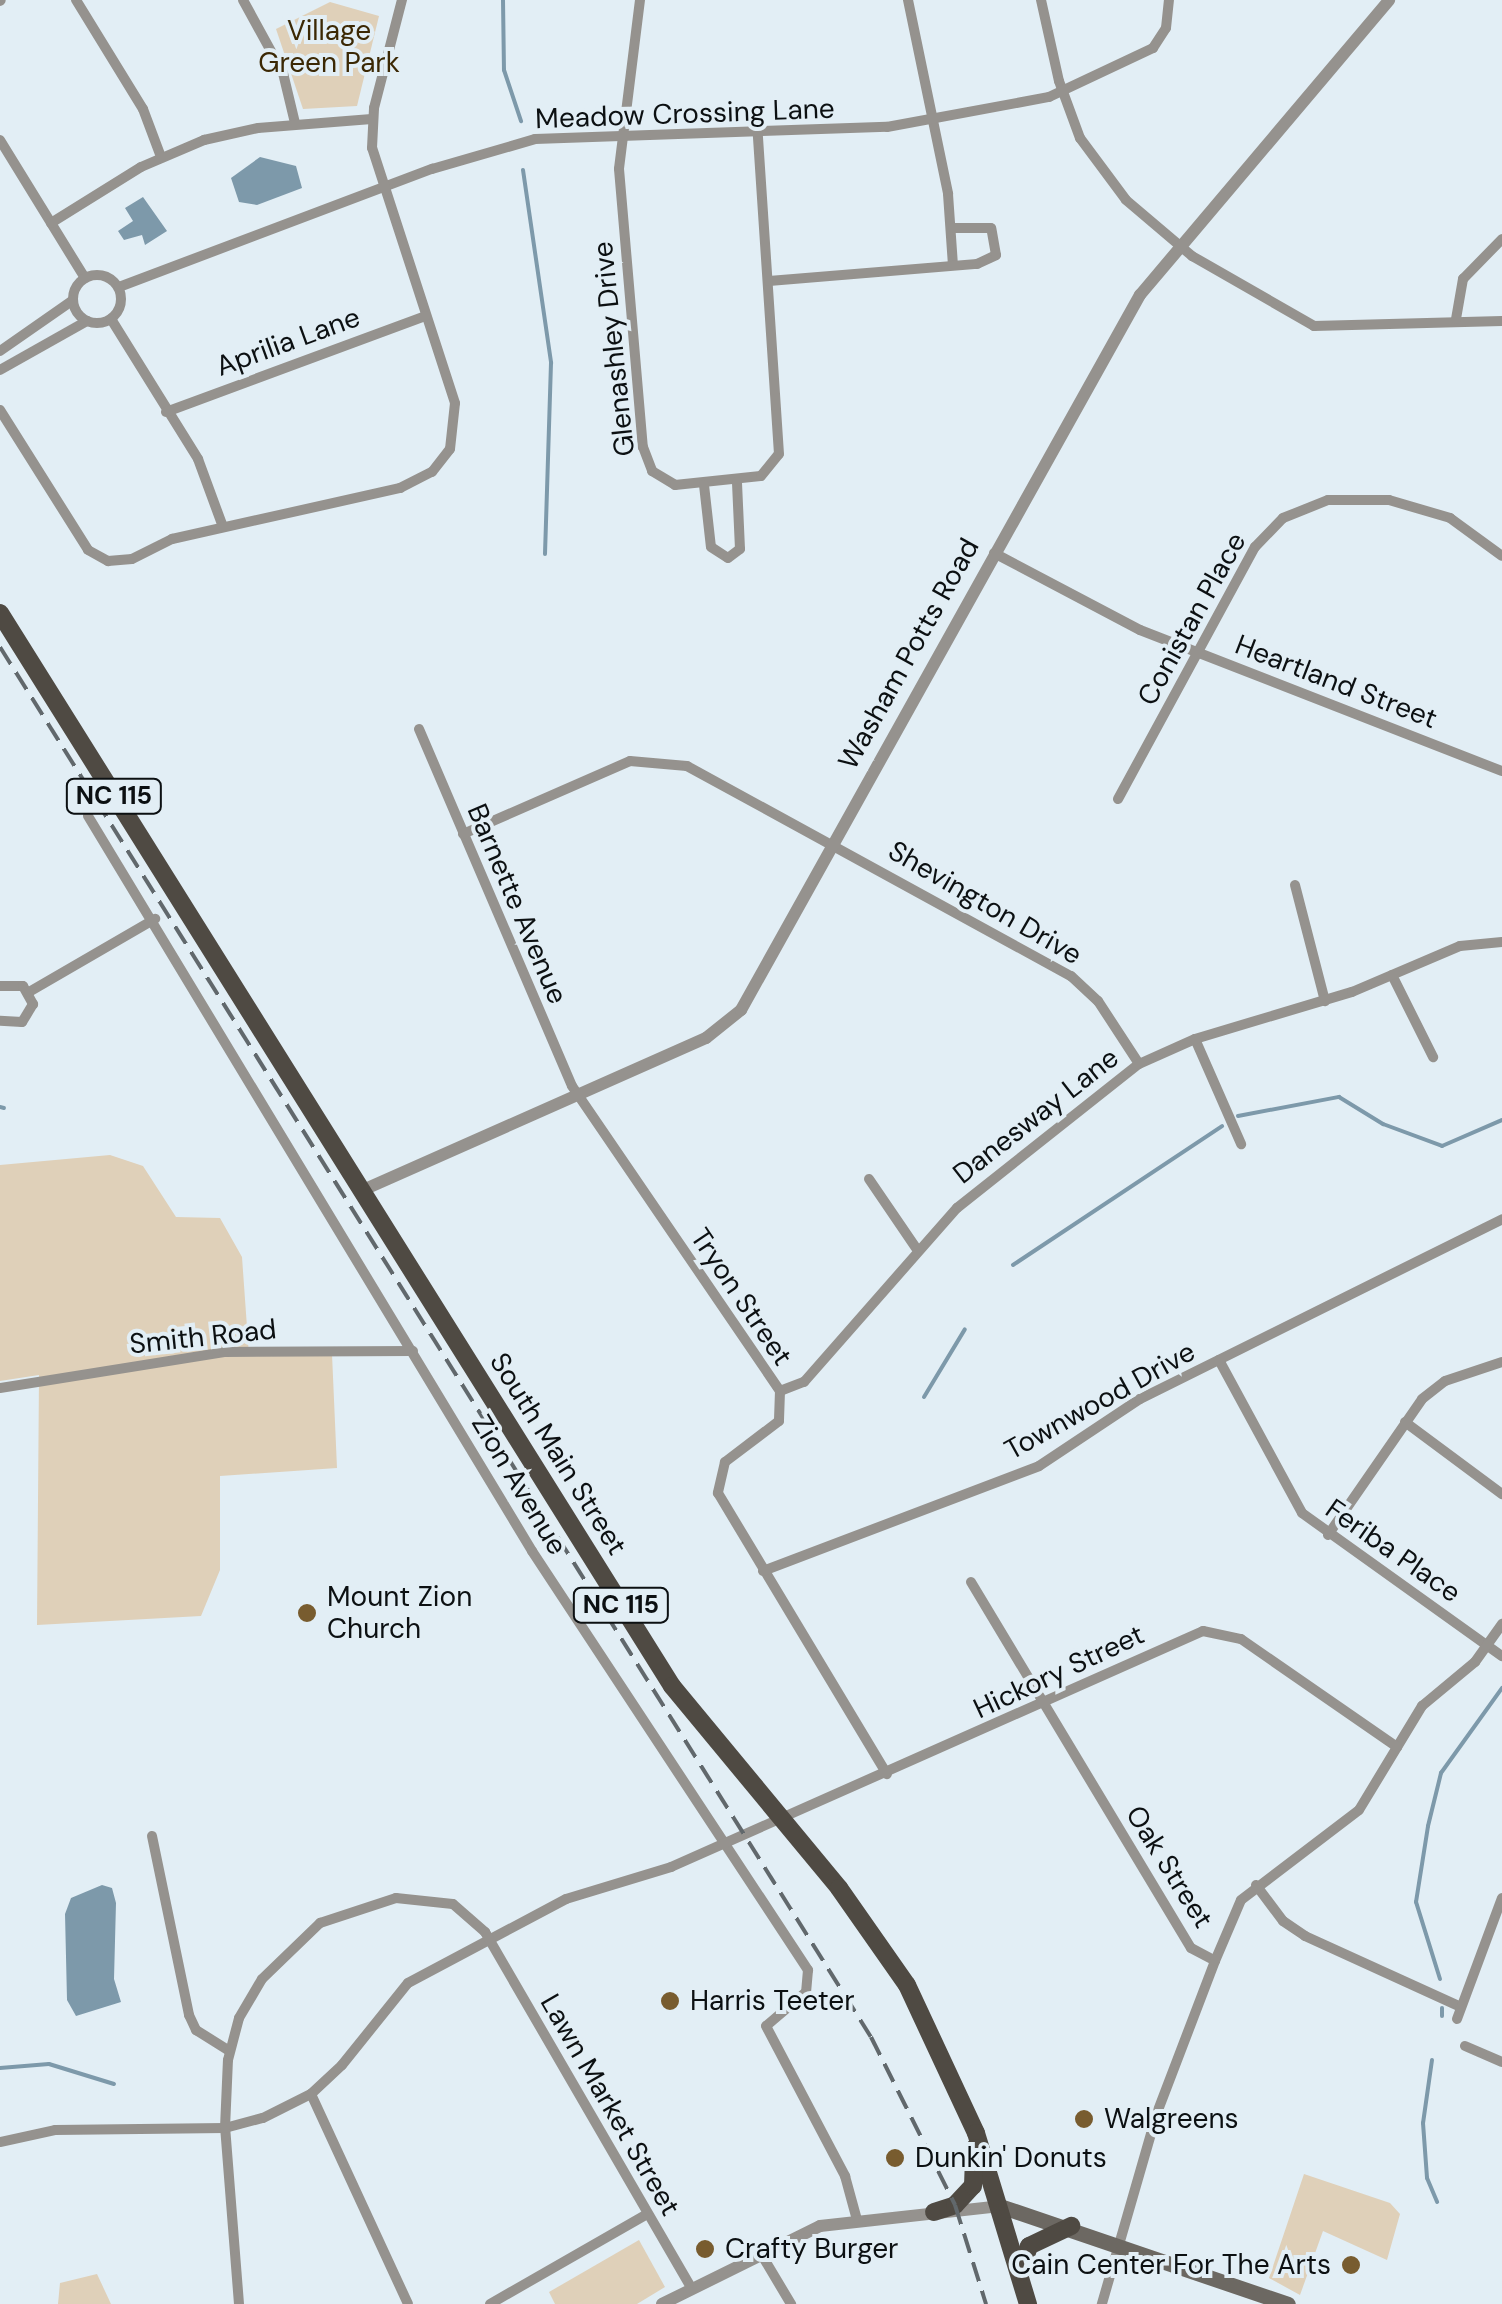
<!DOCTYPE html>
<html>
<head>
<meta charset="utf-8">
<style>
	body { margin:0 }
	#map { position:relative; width:1502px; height:2304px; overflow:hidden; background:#e2eef5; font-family:"DM Sans",sans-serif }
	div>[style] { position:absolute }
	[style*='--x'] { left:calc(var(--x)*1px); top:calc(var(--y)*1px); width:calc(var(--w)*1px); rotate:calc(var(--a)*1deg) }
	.green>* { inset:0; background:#dfd0b9 }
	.water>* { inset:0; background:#7d99aa }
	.stream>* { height:4px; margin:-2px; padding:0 2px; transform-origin:2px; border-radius:2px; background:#7d99aa }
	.minor>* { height:10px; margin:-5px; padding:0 5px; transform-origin:5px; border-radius:5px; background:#95928e }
	.minor>.ring { margin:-5px; padding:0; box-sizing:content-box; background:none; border:10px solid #95928e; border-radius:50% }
	.tertiary>* { height:12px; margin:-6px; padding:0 6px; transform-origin:6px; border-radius:6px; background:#95928e }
	.secondary>* { height:15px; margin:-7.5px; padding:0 7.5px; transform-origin:7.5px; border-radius:7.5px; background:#6c6862 }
	.primary>* { height:18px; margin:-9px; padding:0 9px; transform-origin:9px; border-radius:9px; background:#4f4a43 }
	.rail>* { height:4px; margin-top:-2px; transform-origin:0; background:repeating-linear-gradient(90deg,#61686c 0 20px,transparent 0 30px) }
	.dots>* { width:28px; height:28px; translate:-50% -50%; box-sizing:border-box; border:5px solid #e2eef5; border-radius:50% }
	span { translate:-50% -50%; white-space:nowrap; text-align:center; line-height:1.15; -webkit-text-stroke:8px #e2eef5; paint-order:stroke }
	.shield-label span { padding:2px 8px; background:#e2eef5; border:2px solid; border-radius:8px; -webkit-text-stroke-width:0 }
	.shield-label { font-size:25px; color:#0c1012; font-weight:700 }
	.park-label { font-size:28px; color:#3b2804 }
	.street-label { font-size:28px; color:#0c1012 }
	.poi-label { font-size:28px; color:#0c1012 }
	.left { translate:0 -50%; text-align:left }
	.right { translate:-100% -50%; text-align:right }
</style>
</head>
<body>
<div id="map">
	<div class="green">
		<div style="clip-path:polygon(330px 2px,379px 16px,357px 106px,303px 109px,276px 29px)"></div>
		<div style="clip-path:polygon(110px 1155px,143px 1166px,176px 1217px,220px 1218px,242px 1257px,249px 1355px,332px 1354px,337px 1468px,220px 1476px,220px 1570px,201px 1616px,37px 1625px,39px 1375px,0 1381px,0 1165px)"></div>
		<div style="clip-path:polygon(1304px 2174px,1390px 2203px,1400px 2214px,1387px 2260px,1323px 2231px,1300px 2295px,1269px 2278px)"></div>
		<div style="clip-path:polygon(639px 2240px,665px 2287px,637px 2304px,555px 2304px,549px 2292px)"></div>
		<div style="clip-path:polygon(97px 2274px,111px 2304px,58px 2304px,60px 2283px)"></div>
	</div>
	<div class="water">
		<div style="clip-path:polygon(260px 157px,296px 166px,302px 188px,257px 205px,239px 202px,231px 178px)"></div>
		<div style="clip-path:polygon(143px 197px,167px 231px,145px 245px,142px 235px,124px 240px,118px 231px,133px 221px,125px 208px)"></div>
		<div style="clip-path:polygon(102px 1885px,112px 1888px,116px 1903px,114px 1979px,121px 2002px,76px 2016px,67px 2000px,65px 1914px,71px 1898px)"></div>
	</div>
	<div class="stream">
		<div style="--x:503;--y:0;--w:70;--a:89.2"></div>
		<div style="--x:504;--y:70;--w:54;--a:71.6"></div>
		<div style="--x:523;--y:170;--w:195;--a:81.7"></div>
		<div style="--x:551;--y:363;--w:191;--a:91.8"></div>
		<div style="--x:0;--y:1107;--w:4;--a:14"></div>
		<div style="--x:1238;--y:1116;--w:103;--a:-10.7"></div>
		<div style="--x:1339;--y:1097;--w:52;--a:31.5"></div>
		<div style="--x:1383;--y:1124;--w:63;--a:20.4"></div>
		<div style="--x:1442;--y:1146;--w:65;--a:-23.4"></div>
		<div style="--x:1013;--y:1265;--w:251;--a:-33.6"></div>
		<div style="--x:924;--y:1397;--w:79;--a:-58.9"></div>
		<div style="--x:1440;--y:1979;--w:81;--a:-107.3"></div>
		<div style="--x:1416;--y:1902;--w:77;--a:-81"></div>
		<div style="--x:1428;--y:1826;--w:55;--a:-76.2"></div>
		<div style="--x:1441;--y:1773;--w:105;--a:-54.3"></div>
		<div style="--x:1442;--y:2008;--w:8;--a:90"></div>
		<div style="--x:1432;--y:2060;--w:64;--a:98.1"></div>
		<div style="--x:1423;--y:2123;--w:55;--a:85.8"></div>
		<div style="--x:1427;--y:2178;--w:26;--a:67"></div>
		<div style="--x:0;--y:2068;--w:49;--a:-4.7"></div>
		<div style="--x:49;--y:2064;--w:68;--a:17.1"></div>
	</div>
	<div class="minor">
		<div style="--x:76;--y:0;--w:128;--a:58.4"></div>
		<div style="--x:143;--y:109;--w:51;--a:69.4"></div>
		<div style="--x:243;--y:0;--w:83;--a:61.3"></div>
		<div style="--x:283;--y:73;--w:51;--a:76.5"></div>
		<div style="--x:640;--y:0;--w:170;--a:97.1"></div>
		<div style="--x:619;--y:169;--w:279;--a:85.1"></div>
		<div style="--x:643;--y:447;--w:26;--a:69"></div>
		<div style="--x:652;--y:471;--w:27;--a:31"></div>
		<div style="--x:675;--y:485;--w:86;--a:-6"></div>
		<div style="--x:761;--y:476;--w:28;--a:-51"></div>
		<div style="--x:779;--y:454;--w:320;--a:-93.8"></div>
		<div style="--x:908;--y:0;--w:198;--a:78.3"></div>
		<div style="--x:948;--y:194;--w:71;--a:86"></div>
		<div style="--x:1041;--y:0;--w:83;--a:77.5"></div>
		<div style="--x:1059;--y:81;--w:61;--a:69.8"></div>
		<div style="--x:1080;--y:138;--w:77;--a:53.4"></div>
		<div style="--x:1126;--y:200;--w:87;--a:40.3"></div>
		<div style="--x:1192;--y:256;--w:141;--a:29.8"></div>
		<div style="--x:1314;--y:326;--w:188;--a:-1.5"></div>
		<div style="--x:0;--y:1;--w:1;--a:-45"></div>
		<div style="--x:0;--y:140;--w:162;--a:58.4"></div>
		<div style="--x:51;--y:223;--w:106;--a:-31.9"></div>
		<div style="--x:141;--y:167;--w:69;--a:-23.2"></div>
		<div style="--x:204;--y:140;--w:55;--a:-12.5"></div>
		<div style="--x:258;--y:128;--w:114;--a:-4.5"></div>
		<div class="ring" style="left:73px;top:275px;width:38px;height:38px"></div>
		<div style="--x:769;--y:281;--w:209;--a:-4.7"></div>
		<div style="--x:977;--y:264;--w:21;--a:-25"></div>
		<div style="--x:996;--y:255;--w:27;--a:-100"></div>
		<div style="--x:991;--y:228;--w:38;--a:180"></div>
		<div style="--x:119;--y:287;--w:335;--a:-20.7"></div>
		<div style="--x:432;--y:169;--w:107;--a:-16.2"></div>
		<div style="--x:535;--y:139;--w:352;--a:-2"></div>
		<div style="--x:887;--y:127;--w:165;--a:-10.5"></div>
		<div style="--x:1049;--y:97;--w:115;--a:-25.2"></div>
		<div style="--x:1153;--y:48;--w:24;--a:-57"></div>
		<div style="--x:1166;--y:28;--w:28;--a:-84"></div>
		<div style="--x:111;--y:319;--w:165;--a:58.1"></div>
		<div style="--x:198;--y:459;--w:72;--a:69.8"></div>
		<div style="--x:1456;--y:319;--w:41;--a:-80.1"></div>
		<div style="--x:1463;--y:279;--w:56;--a:-45.7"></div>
		<div style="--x:0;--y:351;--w:89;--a:-34.9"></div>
		<div style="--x:0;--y:370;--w:100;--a:-29.4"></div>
		<div style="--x:0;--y:410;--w:165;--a:57.8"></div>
		<div style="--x:88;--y:550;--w:23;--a:29"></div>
		<div style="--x:108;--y:561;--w:24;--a:-5"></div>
		<div style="--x:132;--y:559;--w:45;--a:-26.6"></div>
		<div style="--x:172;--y:539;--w:234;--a:-12.6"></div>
		<div style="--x:400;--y:488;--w:36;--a:-27"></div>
		<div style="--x:432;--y:472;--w:29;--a:-52"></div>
		<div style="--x:450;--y:449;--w:46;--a:-83.8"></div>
		<div style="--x:455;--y:403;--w:268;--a:-108"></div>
		<div style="--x:372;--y:148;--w:40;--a:-87.1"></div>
		<div style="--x:374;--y:108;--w:112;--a:-75.5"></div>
		<div style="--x:166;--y:412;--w:277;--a:-20.3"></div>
		<div style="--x:704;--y:485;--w:62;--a:83.6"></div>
		<div style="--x:711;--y:547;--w:20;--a:33"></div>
		<div style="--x:728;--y:558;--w:15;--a:-37"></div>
		<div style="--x:740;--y:549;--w:67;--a:-92.6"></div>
		<div style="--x:994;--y:553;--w:165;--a:27.8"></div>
		<div style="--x:1140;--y:630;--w:388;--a:21.3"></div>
		<div style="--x:419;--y:729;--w:388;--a:66.8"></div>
		<div style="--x:572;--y:1086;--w:369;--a:55.7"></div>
		<div style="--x:780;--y:1391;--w:30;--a:92"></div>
		<div style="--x:779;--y:1421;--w:68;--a:142.8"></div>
		<div style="--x:725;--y:1462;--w:32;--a:103"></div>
		<div style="--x:718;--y:1493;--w:328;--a:59"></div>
		<div style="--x:1118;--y:799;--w:287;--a:-61.5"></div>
		<div style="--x:1255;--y:547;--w:40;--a:-46"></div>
		<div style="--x:1283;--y:518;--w:48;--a:-21.8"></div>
		<div style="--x:1328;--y:500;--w:61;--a:0"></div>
		<div style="--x:1389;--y:500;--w:64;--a:16.4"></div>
		<div style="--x:1450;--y:518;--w:64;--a:36.2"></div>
		<div style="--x:88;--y:816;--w:859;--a:58.86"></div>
		<div style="--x:532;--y:1551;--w:502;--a:56.63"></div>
		<div style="--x:808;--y:1970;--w:22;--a:95"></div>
		<div style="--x:806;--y:1992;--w:52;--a:139.6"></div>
		<div style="--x:766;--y:2026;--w:170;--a:62.2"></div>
		<div style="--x:845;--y:2176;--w:46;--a:74.7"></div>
		<div style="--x:463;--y:834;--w:182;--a:-23.6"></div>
		<div style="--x:630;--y:761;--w:57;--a:5"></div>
		<div style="--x:687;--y:766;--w:438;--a:28.7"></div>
		<div style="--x:1071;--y:976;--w:37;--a:43"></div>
		<div style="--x:1098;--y:1001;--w:75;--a:56.9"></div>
		<div style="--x:1295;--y:885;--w:120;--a:75.5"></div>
		<div style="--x:1392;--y:975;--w:92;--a:63.4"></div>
		<div style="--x:0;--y:986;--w:23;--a:0"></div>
		<div style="--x:23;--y:986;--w:21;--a:61"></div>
		<div style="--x:33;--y:1004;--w:21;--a:121"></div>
		<div style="--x:22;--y:1022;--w:22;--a:-177"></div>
		<div style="--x:29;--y:992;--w:146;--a:-30.1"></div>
		<div style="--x:1195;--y:1039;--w:115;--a:66.3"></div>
		<div style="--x:869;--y:1179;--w:83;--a:55.7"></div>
		<div style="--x:1219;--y:1360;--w:174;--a:61.5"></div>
		<div style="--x:1302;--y:1513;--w:246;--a:35.6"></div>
		<div style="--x:0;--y:1388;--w:227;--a:-9.1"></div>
		<div style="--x:224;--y:1352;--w:189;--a:-0.3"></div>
		<div style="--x:780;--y:1391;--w:26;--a:-21"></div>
		<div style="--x:804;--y:1382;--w:232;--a:-48.7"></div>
		<div style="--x:957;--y:1208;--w:232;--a:-38.4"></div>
		<div style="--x:1139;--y:1064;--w:61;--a:-24.1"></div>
		<div style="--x:1195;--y:1039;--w:164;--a:-16.7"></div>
		<div style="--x:1352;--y:992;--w:117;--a:-23.1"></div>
		<div style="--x:1460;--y:946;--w:42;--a:-5.4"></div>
		<div style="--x:1405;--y:1422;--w:121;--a:36.6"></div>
		<div style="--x:1328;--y:1535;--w:165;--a:-55.3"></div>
		<div style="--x:1422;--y:1399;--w:29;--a:-38"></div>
		<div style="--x:1445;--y:1381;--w:60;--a:-18.4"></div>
		<div style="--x:763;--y:1571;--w:295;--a:-20.8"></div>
		<div style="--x:1039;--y:1466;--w:121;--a:-33.6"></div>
		<div style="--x:1140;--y:1399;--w:404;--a:-26.4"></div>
		<div style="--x:971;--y:1582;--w:427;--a:59"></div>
		<div style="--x:1191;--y:1948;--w:27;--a:28"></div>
		<div style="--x:1215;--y:1961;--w:163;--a:110.9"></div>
		<div style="--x:1157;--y:2113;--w:199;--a:106.1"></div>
		<div style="--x:152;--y:1836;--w:183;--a:78.3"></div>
		<div style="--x:189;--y:2015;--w:17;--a:65"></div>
		<div style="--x:196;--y:2030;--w:39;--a:32"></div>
		<div style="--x:1256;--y:1885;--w:45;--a:53.1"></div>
		<div style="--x:1283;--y:1921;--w:27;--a:34"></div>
		<div style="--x:1305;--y:1936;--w:171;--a:24.5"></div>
		<div style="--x:1215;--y:1961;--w:66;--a:-66.9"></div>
		<div style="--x:1241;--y:1900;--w:148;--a:-37.3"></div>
		<div style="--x:1359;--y:1810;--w:122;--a:-58.8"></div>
		<div style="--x:1422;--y:1706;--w:69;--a:-39.7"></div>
		<div style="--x:1475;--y:1662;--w:47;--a:-54.6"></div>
		<div style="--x:1457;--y:2019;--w:129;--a:-69.6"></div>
		<div style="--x:1465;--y:2046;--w:40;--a:23.4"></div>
		<div style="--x:311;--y:2094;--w:231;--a:65.2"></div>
		<div style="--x:0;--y:2142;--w:56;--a:-12.3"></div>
		<div style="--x:55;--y:2130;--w:170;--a:-0.7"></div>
		<div style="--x:225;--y:2128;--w:39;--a:-15"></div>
		<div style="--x:263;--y:2118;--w:54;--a:-26.6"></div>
		<div style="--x:311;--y:2094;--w:42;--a:-43.1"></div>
		<div style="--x:342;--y:2065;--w:105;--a:-51.2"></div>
		<div style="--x:408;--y:1983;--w:179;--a:-28"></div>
		<div style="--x:566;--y:1899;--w:110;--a:-16.9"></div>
		<div style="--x:671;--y:1867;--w:582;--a:-23.92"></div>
		<div style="--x:1203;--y:1631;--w:39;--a:12"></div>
		<div style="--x:1241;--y:1639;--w:190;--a:34.7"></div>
		<div style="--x:760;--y:2252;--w:61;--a:59.2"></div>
		<div style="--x:239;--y:2304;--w:177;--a:-94.5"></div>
		<div style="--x:225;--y:2128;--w:68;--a:-87.5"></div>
		<div style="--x:228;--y:2060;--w:43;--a:-75.3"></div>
		<div style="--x:239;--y:2018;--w:45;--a:-59.5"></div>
		<div style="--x:262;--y:1979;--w:81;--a:-44"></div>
		<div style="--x:320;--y:1923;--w:80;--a:-18.2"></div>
		<div style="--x:396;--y:1898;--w:57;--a:6"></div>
		<div style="--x:453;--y:1904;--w:43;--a:41.2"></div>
		<div style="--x:485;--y:1932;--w:411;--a:59.9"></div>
		<div style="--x:490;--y:2304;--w:181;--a:-29.8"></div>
	</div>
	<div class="tertiary">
		<div style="--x:363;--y:1190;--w:375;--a:-23.9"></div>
		<div style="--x:706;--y:1038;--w:45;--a:-38.7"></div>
		<div style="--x:741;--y:1010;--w:819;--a:-60.84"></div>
		<div style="--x:1140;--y:295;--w:386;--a:-49.8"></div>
		<div style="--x:662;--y:2304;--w:176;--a:-26.3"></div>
		<div style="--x:820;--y:2226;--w:181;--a:-6.3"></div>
	</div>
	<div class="secondary">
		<div style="--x:1000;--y:2206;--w:304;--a:18.8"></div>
	</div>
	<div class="primary">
		<div style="--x:0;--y:613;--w:1266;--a:57.94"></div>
		<div style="--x:672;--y:1686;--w:262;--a:50.4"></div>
		<div style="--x:839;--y:1888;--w:118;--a:55"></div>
		<div style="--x:907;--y:1985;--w:163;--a:65"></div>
		<div style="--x:976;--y:2133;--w:179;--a:73.1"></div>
		<div style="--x:934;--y:2212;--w:22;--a:-18"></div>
		<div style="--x:955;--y:2205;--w:26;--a:-47"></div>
		<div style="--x:973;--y:2186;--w:38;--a:-88"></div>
		<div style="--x:1021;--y:2272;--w:27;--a:-73"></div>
		<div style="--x:1029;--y:2246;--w:47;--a:-25.5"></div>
	</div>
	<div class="rail">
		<div style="--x:0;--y:647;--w:1640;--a:57.93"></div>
		<div style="--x:871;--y:2037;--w:188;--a:63.4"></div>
		<div style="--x:955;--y:2205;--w:104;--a:72.6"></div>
	</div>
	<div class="dots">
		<div style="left:307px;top:1613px;background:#785c2f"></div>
		<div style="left:670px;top:2001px;background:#785c2f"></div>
		<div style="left:1084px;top:2119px;background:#785c2f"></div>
		<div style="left:895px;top:2158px;background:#785c2f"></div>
		<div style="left:705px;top:2249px;background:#785c2f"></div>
		<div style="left:1351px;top:2265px;background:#785c2f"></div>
	</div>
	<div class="shield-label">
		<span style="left:114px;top:796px">NC 115</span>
		<span style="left:621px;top:1605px">NC 115</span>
	</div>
	<div class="park-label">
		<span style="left:329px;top:47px">Village<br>Green Park</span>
	</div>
	<div class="street-label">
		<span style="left:685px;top:114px;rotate:-2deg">Meadow Crossing Lane</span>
		<span style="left:288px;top:342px;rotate:-20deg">Aprilia Lane</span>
		<span style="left:614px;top:349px;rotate:-96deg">Glenashley Drive</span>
		<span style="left:1192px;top:619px;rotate:-61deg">Conistan Place</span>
		<span style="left:909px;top:654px;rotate:-61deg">Washam Potts Road</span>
		<span style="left:1336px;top:682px;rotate:21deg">Heartland Street</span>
		<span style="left:985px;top:903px;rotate:30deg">Shevington Drive</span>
		<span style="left:517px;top:904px;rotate:67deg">Barnette Avenue</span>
		<span style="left:1036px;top:1116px;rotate:-38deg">Danesway Lane</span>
		<span style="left:741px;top:1297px;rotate:56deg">Tryon Street</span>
		<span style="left:203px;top:1337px;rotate:-6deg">Smith Road</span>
		<span style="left:1100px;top:1401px;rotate:-29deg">Townwood Drive</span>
		<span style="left:558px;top:1454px;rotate:58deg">South Main Street</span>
		<span style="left:519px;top:1485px;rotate:59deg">Zion Avenue</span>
		<span style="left:1393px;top:1551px;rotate:35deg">Feriba Place</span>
		<span style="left:1059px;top:1672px;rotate:-25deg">Hickory Street</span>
		<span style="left:1169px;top:1867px;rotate:58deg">Oak Street</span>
		<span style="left:610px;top:2105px;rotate:60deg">Lawn Market Street</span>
	</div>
	<div class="poi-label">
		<span class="left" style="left:327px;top:1613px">Mount Zion<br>Church</span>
		<span class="left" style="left:690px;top:2001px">Harris Teeter</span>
		<span class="left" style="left:1104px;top:2119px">Walgreens</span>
		<span class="left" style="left:915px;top:2158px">Dunkin' Donuts</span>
		<span class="left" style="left:725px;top:2249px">Crafty Burger</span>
		<span class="right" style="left:1331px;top:2265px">Cain Center For The Arts</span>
	</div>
</div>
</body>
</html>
